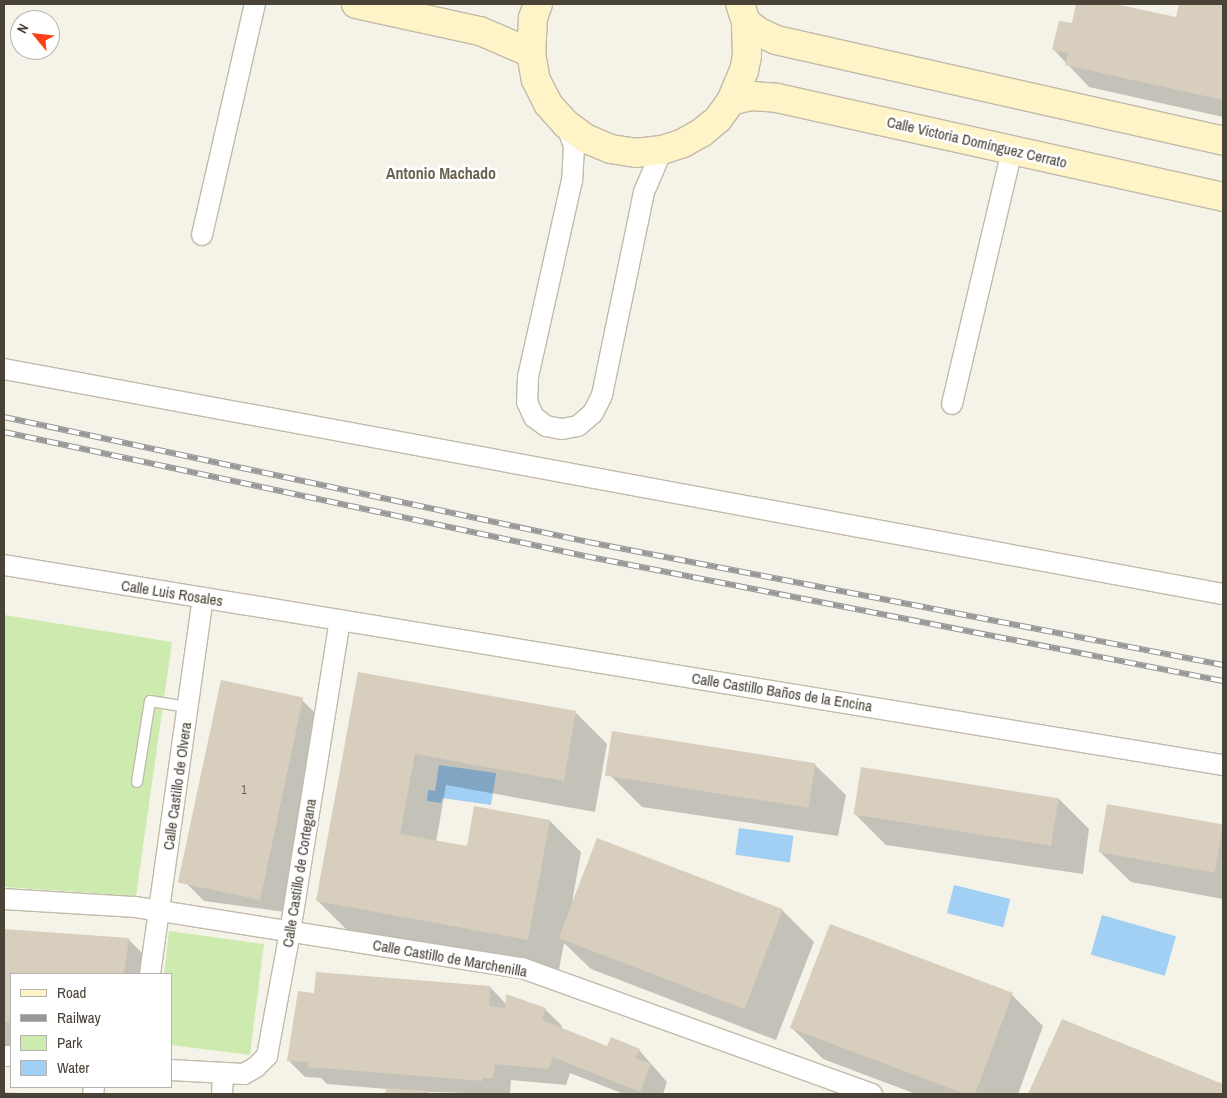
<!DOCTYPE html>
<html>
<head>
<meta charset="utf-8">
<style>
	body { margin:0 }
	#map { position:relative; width:1227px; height:1098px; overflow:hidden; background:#f5f2e8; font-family:"Archivo Narrow",sans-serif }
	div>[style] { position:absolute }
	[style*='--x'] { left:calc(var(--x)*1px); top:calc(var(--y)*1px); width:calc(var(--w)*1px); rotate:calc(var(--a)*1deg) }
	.green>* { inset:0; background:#ceebaf }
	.water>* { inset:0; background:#a2d0f4; transform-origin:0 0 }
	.shadow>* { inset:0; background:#0003 }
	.building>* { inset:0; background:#d7cebd; transform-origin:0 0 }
	.roads { filter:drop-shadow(1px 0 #c1baaa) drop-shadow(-1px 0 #c1baaa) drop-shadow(0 1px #c1baaa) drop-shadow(0 -1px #c1baaa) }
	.lane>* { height:10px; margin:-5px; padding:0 5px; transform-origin:5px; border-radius:5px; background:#fff }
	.street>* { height:20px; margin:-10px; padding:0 10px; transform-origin:10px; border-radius:10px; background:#fff }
	.secondary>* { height:28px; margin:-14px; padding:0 14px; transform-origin:14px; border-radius:14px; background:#fff3c8 }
	.rail>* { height:5.5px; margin-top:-2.75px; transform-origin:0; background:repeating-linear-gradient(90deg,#fff 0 11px,#989898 0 22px); box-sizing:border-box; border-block:1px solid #989898 }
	span { translate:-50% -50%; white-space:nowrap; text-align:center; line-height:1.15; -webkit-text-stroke:5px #fff; paint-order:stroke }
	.number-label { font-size:12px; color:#6c6558 }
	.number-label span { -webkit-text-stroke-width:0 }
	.street-label { font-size:15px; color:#494236 }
	.neighbourhood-label { font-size:16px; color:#6c614d; font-weight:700 }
	.frame { position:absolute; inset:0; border:5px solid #494236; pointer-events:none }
	.legend { position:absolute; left:10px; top:973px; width:162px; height:115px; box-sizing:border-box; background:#fff; border:1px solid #b6b3af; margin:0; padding:6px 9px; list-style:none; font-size:15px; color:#494236 }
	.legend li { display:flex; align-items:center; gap:10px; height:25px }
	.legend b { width:25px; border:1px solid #b6b3af }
	.north { position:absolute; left:10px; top:10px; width:50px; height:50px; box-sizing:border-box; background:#fff; border:1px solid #b6b3af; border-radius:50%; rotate:298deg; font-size:14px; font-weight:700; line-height:20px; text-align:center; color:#494236 }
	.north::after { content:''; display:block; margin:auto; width:18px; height:22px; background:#ff3f15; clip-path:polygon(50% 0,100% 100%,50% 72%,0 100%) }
</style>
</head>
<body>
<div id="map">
	<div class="green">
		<div style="clip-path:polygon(4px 615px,172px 642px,136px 896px,4px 887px)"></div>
		<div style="clip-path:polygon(169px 931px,264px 944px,250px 1055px,171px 1045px,171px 974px,164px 974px)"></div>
	</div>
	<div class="water">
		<div style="clip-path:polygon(439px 765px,496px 773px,491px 805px,442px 798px,441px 803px,427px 801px,428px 790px,435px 791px)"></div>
		<div style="left:739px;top:828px;width:55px;height:27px;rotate:8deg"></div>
		<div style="left:954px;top:885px;width:58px;height:29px;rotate:14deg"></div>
		<div style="left:1102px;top:915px;width:77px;height:41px;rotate:16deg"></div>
	</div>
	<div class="shadow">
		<div style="clip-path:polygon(1078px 4px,1109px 4px,1177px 18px,1180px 4px,1223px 4px,1223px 117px,1089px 87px,1054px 50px,1073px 25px)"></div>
		<div style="clip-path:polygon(359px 674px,576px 713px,607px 744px,595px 812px,446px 785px,436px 842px,468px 848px,550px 821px,581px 852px,572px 903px,598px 839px,782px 910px,814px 942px,776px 1040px,591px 969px,564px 943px,559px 970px,349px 932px,318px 901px)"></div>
		<div style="clip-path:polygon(302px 700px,319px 717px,285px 912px,204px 901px,187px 884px)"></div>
		<div style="clip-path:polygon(814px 764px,846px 795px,838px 836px,642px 807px,610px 775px)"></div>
		<div style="clip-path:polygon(1058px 798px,1089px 829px,1083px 874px,886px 845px,855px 814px)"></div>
		<div style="clip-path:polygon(1108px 805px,1223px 826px,1223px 899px,1131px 882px,1099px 851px)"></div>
		<div style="clip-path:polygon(4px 930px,128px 939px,163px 974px,11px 974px,11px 1061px,4px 1060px)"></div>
		<div style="clip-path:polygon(490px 987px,506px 1004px,545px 1009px,562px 1026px,561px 1029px,608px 1048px,639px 1050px,667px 1082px,663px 1094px,624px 1094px,570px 1073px,566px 1085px,511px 1080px,510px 1094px,428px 1092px,430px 1094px,387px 1094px,387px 1089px,327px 1084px,321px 1078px,305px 1077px,288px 1060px,316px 994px)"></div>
		<div style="clip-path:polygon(1012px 995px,1043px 1026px,1018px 1094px,916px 1094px,823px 1059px,792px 1028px)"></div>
		<div style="clip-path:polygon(1063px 1021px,1223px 1085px,1223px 1094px,1029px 1094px)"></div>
	</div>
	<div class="building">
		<div style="clip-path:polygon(1076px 4px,1115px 4px,1176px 17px,1179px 4px,1223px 4px,1223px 100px,1065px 65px,1068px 53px,1052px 50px,1059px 21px,1072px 23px)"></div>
		<div style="clip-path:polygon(358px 672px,576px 711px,564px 781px,415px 754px,400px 834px,467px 846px,474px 806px,550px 820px,528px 940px,316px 901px)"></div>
		<div style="left:221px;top:680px;width:84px;height:207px;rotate:12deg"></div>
		<div style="left:612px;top:731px;width:206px;height:45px;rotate:9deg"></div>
		<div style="left:861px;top:767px;width:200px;height:48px;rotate:9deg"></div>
		<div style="left:1107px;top:804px;width:118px;height:49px;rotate:10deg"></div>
		<div style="left:597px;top:838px;width:199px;height:107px;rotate:21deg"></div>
		<div style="clip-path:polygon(830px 924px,1013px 993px,975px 1094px,965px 1094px,790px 1028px)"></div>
		<div style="clip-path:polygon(4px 929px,129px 938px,124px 974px,11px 974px,11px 1023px,4px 1022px)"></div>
		<div style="clip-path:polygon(316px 972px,490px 986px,489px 1006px,505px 1008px,506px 994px,546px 1008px,542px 1020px,607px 1046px,611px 1037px,640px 1049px,636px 1058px,651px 1064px,640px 1092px,553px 1057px,549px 1069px,495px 1064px,493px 1078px,482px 1078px,483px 1081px,308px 1067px,309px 1062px,287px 1061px,298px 991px,314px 993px)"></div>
		<div style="clip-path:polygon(1062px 1019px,1223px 1084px,1223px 1094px,1028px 1094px)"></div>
		<div style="clip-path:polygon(386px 1088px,429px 1091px,429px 1094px,385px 1094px)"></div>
		<div style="clip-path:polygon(4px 1092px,20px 1093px,20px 1094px,4px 1094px)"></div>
	</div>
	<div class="roads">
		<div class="lane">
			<div style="--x:137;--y:782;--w:82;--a:-80.9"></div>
			<div style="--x:150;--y:701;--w:38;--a:9"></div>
		</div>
		<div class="street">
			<div style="--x:566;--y:124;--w:23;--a:70"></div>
			<div style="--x:574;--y:146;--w:34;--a:93"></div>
			<div style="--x:572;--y:180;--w:202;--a:102.6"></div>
			<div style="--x:528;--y:377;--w:25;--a:92"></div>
			<div style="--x:527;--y:402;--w:17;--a:65"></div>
			<div style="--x:534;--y:417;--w:15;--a:37"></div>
			<div style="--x:546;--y:426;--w:16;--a:11"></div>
			<div style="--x:562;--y:429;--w:16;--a:-11"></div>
			<div style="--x:578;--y:426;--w:20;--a:-41"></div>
			<div style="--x:593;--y:413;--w:20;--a:-63"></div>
			<div style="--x:602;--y:395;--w:207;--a:-78.3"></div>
			<div style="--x:644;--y:192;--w:46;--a:-66.8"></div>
			<div style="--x:202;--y:235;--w:237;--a:-77.1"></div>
			<div style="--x:4;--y:369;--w:1240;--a:10.46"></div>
			<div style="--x:952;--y:404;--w:261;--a:-76.7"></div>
			<div style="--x:4;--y:565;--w:1235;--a:9.32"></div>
			<div style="--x:4;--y:899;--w:131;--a:3.5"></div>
			<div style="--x:135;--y:907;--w:392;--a:9"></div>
			<div style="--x:522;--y:968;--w:372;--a:19.8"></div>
			<div style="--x:150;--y:974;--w:380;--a:-82"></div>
			<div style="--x:4;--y:1056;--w:7;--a:0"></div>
			<div style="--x:171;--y:1070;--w:73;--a:3.1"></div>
			<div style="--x:244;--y:1074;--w:14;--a:-30"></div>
			<div style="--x:256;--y:1067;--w:16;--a:-45"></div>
			<div style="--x:267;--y:1056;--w:126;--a:-79.5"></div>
			<div style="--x:290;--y:932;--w:316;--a:-80.9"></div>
			<div style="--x:93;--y:1094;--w:7;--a:-82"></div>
			<div style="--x:222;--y:1094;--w:20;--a:-87"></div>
		</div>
		<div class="secondary">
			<div style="--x:356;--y:4;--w:127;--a:12.3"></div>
			<div style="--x:480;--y:31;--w:56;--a:23.3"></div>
			<div style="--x:538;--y:4;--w:15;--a:110"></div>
			<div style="--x:533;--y:18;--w:35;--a:93"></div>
			<div style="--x:531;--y:53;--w:27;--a:80"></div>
			<div style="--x:536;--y:80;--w:27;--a:63"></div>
			<div style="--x:548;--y:104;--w:27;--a:48"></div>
			<div style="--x:566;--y:124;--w:26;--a:36"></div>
			<div style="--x:587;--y:139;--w:26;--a:23"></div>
			<div style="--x:611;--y:149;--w:25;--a:9"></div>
			<div style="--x:636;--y:153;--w:26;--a:-7"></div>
			<div style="--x:662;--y:150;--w:22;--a:-18"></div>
			<div style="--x:683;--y:143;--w:21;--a:-29"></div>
			<div style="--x:701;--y:133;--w:22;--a:-39"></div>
			<div style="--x:718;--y:119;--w:22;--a:-54"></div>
			<div style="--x:731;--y:101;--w:33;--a:-67"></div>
			<div style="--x:744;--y:71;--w:16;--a:-79"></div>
			<div style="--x:747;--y:55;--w:33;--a:-92"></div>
			<div style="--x:746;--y:22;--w:19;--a:-108"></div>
			<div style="--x:746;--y:22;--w:16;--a:38"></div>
			<div style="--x:759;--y:32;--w:19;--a:25"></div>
			<div style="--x:776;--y:40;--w:458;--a:12.7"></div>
			<div style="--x:731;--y:101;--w:21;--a:-14"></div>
			<div style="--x:751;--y:96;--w:26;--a:4"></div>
			<div style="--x:777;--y:98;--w:457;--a:12.5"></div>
		</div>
	</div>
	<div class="rail">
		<div style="--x:4;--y:417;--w:597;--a:12.08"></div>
		<div style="--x:588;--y:542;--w:647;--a:10.96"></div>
		<div style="--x:4;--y:432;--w:594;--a:12.05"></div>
		<div style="--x:585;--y:556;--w:650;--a:11.09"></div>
	</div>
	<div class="number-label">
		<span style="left:244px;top:791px">1</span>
	</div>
	<div class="street-label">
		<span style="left:977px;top:142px;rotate:13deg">Calle Victoria Domínguez Cerrato</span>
		<span style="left:172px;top:593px;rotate:9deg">Calle Luis Rosales</span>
		<span style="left:782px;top:692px;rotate:9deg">Calle Castillo Baños de la Encina</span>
		<span style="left:177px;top:786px;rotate:-82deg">Calle Castillo de Olvera</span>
		<span style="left:299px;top:873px;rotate:-81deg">Calle Castillo de Cortegana</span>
		<span style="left:450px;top:958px;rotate:10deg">Calle Castillo de Marchenilla</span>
	</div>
	<div class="neighbourhood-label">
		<span style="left:441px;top:173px">Antonio Machado</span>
	</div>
	<div class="frame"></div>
	<ul class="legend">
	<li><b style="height:6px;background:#fff3c8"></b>Road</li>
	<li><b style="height:6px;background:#989898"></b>Railway</li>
	<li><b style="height:14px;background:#ceebaf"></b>Park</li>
	<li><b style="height:14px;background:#a2d0f4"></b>Water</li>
	</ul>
	<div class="north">N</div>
</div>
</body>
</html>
